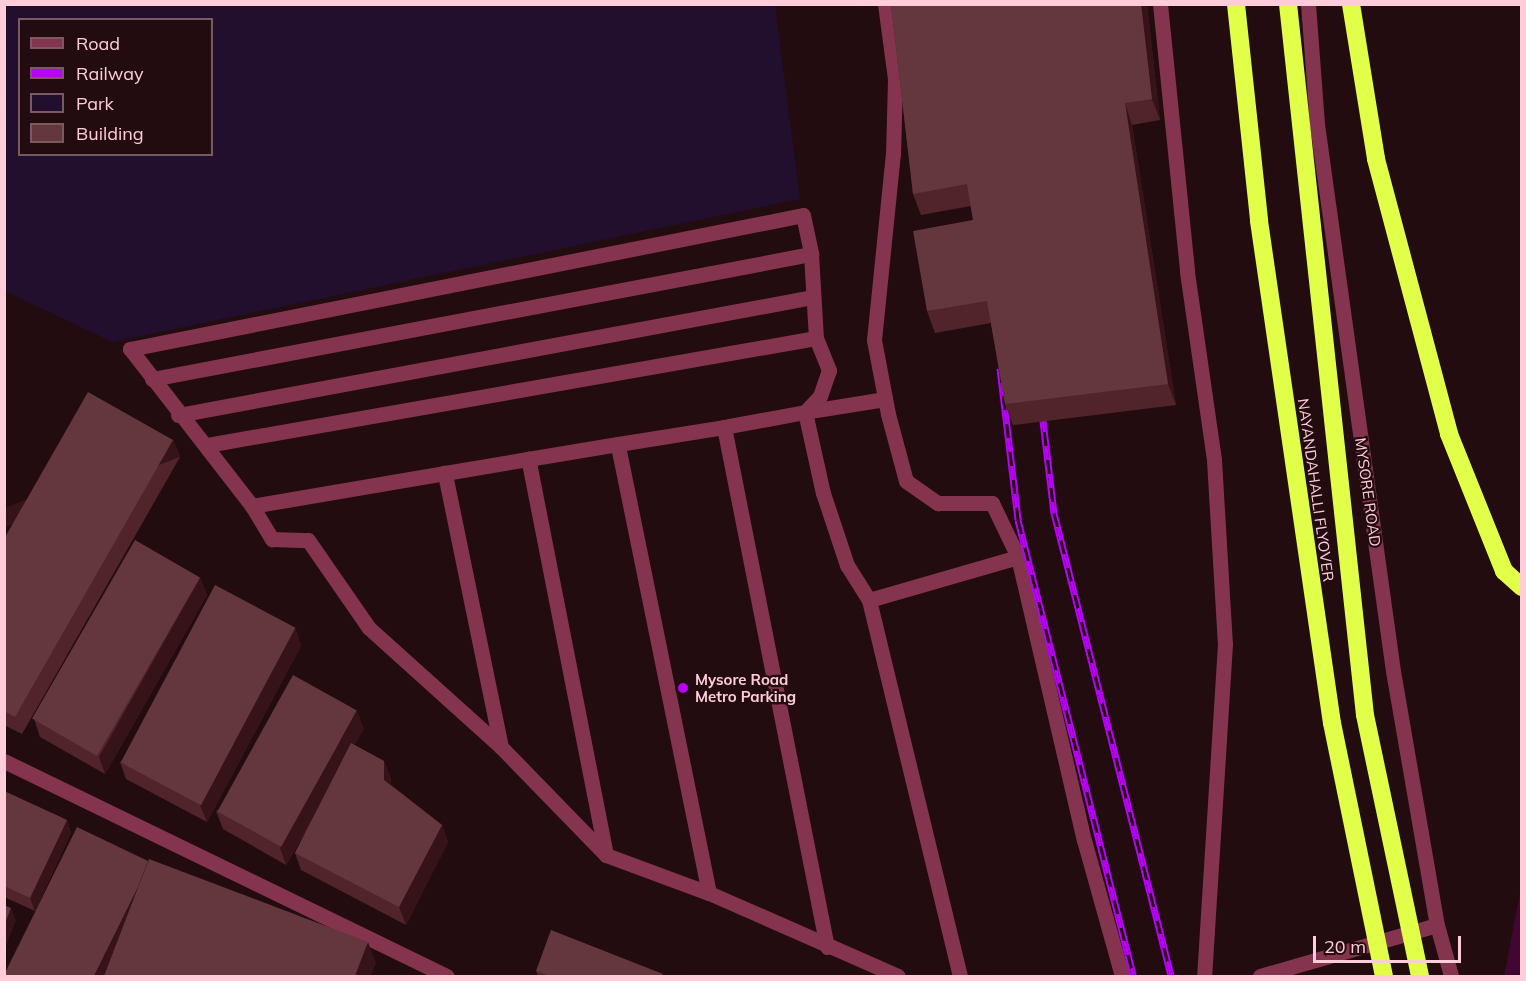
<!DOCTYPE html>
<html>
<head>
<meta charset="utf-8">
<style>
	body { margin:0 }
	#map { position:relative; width:1526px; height:981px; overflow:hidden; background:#220c10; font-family:Mulish,sans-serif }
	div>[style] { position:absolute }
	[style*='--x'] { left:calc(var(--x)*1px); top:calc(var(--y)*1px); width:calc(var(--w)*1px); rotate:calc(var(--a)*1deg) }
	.green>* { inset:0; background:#210f2d }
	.water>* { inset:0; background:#410631 }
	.minor>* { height:15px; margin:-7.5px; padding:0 7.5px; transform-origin:7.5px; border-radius:7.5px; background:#84344e }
	.highway>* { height:18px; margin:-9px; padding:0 9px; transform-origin:9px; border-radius:9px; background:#e1ff48 }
	.rail>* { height:7px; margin-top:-3.5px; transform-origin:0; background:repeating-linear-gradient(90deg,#220c10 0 14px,#b900f8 0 28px); box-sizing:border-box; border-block:2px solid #b900f8 }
	.highway-bridge>* { height:18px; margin:-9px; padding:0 9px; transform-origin:9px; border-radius:9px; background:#e1ff48 }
	.wall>* { inset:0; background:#51242b }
	.shaded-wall>* { inset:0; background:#361318; transform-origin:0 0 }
	.building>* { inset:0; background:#64363e; transform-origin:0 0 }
	.dots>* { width:16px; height:16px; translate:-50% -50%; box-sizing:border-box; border:3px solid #220c10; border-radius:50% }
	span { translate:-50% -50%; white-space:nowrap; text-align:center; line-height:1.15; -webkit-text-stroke:4.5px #220c10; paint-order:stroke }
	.street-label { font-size:15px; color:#ffcdd9 }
	.poi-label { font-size:15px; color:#ffcdd9; font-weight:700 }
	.left { translate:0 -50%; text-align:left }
	.frame { position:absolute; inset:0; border:6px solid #ffcdd9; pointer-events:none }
	.legend { position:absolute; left:18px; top:18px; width:195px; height:138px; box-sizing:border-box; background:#220c10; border:2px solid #7a5960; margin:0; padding:8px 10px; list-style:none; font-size:18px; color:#ffcdd9 }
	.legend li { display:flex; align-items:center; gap:12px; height:30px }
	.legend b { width:30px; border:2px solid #7a5960 }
	.scale { position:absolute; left:1313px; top:936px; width:148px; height:27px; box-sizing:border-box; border:3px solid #ffcdd9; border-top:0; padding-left:8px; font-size:18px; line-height:21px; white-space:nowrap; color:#ffcdd9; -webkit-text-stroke:4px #220c10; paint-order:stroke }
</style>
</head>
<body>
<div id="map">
	<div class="green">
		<div style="clip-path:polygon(evenodd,5px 4px,775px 5px,800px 199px,112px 342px,5px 291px,5px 4px,20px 20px,212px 20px,212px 154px,20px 154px,20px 20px)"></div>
	</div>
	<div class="water">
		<div style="clip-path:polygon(1521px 888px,1521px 976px,1504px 976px)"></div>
	</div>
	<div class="minor">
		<div style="--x:885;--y:4;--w:76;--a:82.4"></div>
		<div style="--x:895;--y:79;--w:74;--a:91.5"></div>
		<div style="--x:893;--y:153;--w:188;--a:95.8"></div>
		<div style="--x:874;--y:340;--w:75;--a:79.3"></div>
		<div style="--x:888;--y:414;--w:69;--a:75"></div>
		<div style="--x:906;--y:481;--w:39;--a:35"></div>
		<div style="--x:938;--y:503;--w:54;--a:0"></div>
		<div style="--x:992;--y:503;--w:60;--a:64.3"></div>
		<div style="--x:1018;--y:557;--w:291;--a:76.9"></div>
		<div style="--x:1084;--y:840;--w:141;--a:74.4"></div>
		<div style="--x:1160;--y:4;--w:269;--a:84.2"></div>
		<div style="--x:1187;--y:272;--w:190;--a:81.8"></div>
		<div style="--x:1214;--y:460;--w:184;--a:86.6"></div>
		<div style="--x:1225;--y:644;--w:333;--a:93.6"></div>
		<div style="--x:1308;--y:4;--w:120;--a:85.7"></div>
		<div style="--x:1317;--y:124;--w:552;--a:82.09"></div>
		<div style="--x:1393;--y:671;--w:258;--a:80.2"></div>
		<div style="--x:1437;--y:925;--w:53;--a:74.6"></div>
		<div style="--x:152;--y:379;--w:671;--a:-10.74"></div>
		<div style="--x:885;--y:399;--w:81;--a:170.8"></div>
		<div style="--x:805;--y:412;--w:83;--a:77.5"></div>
		<div style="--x:823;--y:493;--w:76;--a:71.6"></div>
		<div style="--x:847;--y:565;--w:41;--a:57.8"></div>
		<div style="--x:869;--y:600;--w:387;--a:76.4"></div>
		<div style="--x:178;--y:415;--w:646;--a:-10.53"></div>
		<div style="--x:207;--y:445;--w:618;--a:-9.97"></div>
		<div style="--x:445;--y:473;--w:196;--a:170.3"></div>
		<div style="--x:252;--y:506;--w:39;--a:59"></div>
		<div style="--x:272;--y:539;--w:36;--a:2"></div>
		<div style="--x:308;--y:540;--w:107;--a:55.3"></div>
		<div style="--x:369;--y:628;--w:178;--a:42"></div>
		<div style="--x:501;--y:747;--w:151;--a:45.8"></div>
		<div style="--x:606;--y:855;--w:110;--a:20.3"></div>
		<div style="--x:709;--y:893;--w:206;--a:23.7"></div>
		<div style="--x:252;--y:506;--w:199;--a:-127.8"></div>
		<div style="--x:130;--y:349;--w:686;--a:-11.26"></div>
		<div style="--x:803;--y:215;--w:40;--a:78"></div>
		<div style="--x:811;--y:254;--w:84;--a:86.6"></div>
		<div style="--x:816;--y:338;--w:35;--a:68"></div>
		<div style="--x:829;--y:370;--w:28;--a:109"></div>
		<div style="--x:820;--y:396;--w:22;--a:133"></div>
		<div style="--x:805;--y:412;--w:82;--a:169.5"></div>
		<div style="--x:724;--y:427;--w:530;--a:78.8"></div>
		<div style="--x:869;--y:600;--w:155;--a:-16.1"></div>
		<div style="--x:501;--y:747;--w:280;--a:-101.6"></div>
		<div style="--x:445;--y:473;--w:84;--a:-9.6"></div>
		<div style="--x:4;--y:761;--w:492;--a:25.9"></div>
		<div style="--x:606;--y:855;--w:404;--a:-101.1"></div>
		<div style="--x:528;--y:459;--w:91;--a:-9.5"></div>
		<div style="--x:709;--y:893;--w:458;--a:-101.5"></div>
		<div style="--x:618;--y:444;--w:107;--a:-9.1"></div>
		<div style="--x:1260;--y:976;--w:184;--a:-16.1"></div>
	</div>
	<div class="highway">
		<div style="--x:1351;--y:4;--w:157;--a:80.8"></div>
		<div style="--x:1376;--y:159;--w:285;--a:75.1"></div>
		<div style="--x:1449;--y:434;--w:148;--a:68.1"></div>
		<div style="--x:1504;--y:571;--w:24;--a:42"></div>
	</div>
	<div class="rail">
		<div style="--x:1000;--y:368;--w:153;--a:83.2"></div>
		<div style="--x:1018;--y:520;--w:470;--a:75.8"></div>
		<div style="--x:1041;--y:404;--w:110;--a:83.2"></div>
		<div style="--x:1054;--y:513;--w:478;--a:75.8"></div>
	</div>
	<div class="highway-bridge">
		<div style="--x:1236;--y:4;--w:218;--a:83.9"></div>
		<div style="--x:1259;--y:221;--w:507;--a:81.73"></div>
		<div style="--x:1332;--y:723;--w:258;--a:78.4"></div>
		<div style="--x:1288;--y:4;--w:715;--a:83.82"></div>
		<div style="--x:1365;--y:715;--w:267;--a:78.1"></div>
	</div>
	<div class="wall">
		<div style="clip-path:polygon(891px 4px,1147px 4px,1160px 120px,1132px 125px,1176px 405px,1013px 425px,1005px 404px,991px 323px,935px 333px,927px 311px,973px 220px,971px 206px,921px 215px,913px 194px)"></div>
		<div style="clip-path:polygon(173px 440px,180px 457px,22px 734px,4px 725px,4px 539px)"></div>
		<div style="clip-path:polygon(200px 578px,207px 595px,105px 774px,40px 737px,34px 719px)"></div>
		<div style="clip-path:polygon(295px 628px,301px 646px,207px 822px,126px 779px,120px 762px)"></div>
		<div style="clip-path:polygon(364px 729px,354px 745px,384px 761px,391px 779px,391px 785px,442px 825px,448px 842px,406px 925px,301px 870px,295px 853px,307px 829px,286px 865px,223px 829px,216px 811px)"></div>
		<div style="clip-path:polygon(4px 791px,67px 820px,71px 833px,35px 911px,4px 897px)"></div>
		<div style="clip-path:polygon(536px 971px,664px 976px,538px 976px)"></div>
	</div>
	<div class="shaded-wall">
		<div style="clip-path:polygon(1141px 4px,1147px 4px,1160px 120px,1152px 99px)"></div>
		<div style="clip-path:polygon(1125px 103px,1132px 125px,1176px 405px,1168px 384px)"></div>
		<div style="left:173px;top:440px;width:18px;height:319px;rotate:68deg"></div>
		<div style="clip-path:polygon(200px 578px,207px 595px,105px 774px,99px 757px)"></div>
		<div style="clip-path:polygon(295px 628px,301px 646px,207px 822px,200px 805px)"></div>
		<div style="clip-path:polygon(357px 711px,364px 729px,286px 865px,280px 848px)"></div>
		<div style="clip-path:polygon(384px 761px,391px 779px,391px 798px,384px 780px)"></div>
		<div style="clip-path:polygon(67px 820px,71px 833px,35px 911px,30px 898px)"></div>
		<div style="clip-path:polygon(442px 825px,448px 842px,406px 925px,399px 907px)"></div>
		<div style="clip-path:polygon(150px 863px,110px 976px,94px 976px)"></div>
		<div style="clip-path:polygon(11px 908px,16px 920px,4px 951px,4px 926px)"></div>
		<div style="clip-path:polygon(368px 942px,376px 963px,371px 976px,355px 976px)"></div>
	</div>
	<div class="building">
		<div style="clip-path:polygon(891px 4px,1141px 4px,1152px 99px,1125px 103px,1168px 384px,1005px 404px,987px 301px,927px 311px,913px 231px,973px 220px,967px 184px,913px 194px)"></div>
		<div style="clip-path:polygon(88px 392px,173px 440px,15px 717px,4px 711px,4px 539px)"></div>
		<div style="left:135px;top:540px;width:75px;height:206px;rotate:30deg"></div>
		<div style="left:215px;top:585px;width:91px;height:201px;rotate:28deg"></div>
		<div style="left:293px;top:675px;width:73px;height:156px;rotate:29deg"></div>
		<div style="clip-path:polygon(351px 743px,384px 761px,384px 780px,442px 825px,399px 907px,295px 853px)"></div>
		<div style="clip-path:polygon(4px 791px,67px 820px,30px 898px,4px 886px)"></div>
		<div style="clip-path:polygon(77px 827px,148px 861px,138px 887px,94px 976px,4px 976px,4px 975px)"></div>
		<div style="clip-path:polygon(149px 859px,368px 942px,355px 976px,104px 976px)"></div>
		<div style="clip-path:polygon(4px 905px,11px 908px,4px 926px)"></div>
		<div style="clip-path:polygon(551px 930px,663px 974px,662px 976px,550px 976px,536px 971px)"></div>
	</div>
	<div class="dots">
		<div style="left:683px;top:688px;background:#b900f8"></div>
	</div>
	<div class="street-label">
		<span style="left:1316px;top:490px;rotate:82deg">NAYANDAHALLI FLYOVER</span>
		<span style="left:1368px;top:492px;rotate:82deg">MYSORE ROAD</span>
	</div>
	<div class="poi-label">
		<span class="left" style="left:695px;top:688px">Mysore Road<br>Metro Parking</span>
	</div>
	<div class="frame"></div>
	<ul class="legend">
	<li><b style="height:8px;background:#84344e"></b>Road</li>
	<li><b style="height:8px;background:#b900f8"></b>Railway</li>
	<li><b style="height:16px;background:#210f2d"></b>Park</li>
	<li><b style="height:16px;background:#64363e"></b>Building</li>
	</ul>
	<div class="scale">20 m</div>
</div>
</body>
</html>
